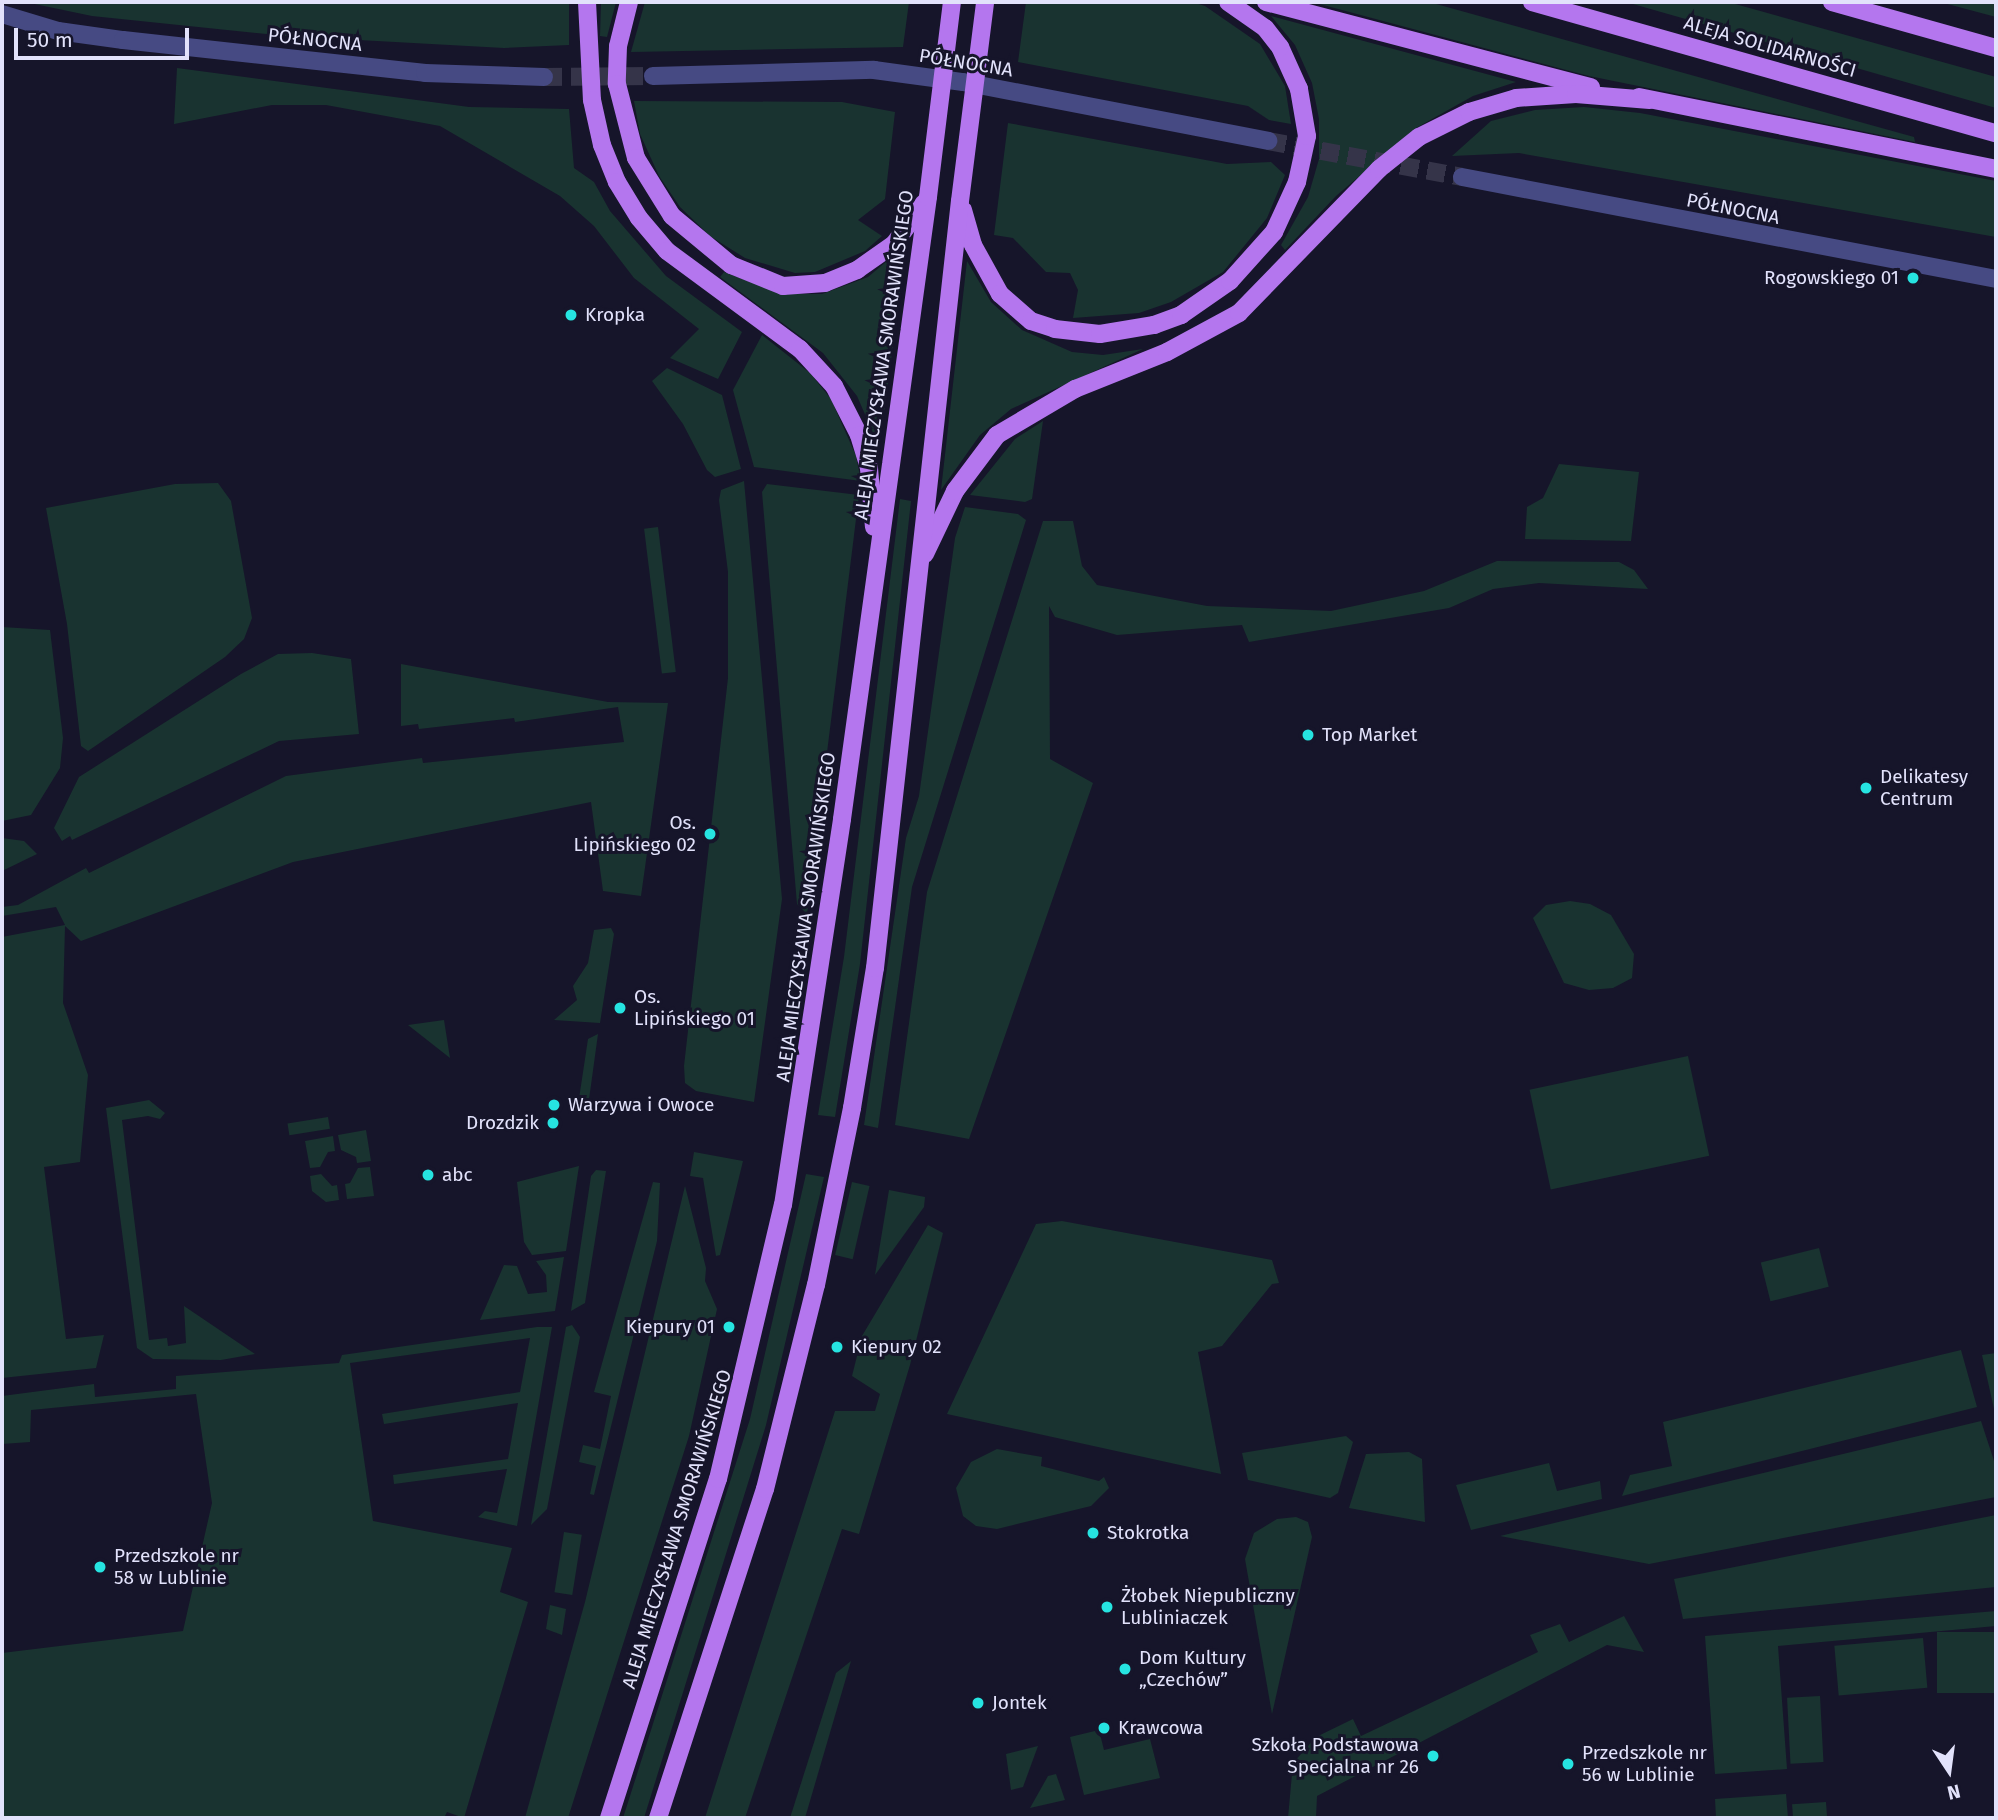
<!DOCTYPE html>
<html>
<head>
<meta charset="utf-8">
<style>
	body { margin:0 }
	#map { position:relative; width:1998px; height:1820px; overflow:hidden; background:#16152a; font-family:"Fira Sans",sans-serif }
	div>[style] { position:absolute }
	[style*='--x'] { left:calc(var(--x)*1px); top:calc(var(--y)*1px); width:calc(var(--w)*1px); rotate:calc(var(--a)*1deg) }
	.green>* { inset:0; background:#193330; transform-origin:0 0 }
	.minor-tunnel>* { height:18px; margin-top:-9px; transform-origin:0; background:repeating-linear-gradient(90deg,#353449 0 18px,transparent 0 27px) }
	.minor>* { height:18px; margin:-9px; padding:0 9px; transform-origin:9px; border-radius:9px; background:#464a83 }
	.major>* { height:18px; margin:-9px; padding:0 9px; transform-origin:9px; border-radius:9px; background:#b476ee }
	.major-bridge>* { height:18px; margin:-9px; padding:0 9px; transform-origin:9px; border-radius:9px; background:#b476ee }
	.dots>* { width:19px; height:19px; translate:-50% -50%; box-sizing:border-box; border:4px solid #16152a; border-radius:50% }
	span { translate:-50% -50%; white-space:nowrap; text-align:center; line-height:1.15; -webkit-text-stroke:6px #16152a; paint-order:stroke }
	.street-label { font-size:19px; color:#e2e2fb }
	.poi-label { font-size:19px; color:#e2e2fb }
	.right { translate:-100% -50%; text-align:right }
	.left { translate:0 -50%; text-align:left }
	.frame { position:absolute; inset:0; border:4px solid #e2e2fb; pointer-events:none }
	.north { position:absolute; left:1914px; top:1736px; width:70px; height:70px; -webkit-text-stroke:5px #16152a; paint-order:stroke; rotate:167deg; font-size:19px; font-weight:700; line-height:28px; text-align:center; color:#e2e2fb }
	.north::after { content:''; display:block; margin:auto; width:24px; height:32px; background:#e2e2fb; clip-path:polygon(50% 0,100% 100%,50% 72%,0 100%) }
	.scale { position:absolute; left:14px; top:28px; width:175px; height:32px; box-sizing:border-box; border:4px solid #e2e2fb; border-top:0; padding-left:9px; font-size:21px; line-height:24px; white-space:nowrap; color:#e2e2fb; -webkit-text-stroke:5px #16152a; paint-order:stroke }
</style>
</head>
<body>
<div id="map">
	<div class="green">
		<div style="clip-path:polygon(25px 2px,569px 2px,569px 45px,504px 48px,286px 36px,92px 16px)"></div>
		<div style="clip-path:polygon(601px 2px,616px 2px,607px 37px,600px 36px)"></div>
		<div style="clip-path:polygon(645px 2px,909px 2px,903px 47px,631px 52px)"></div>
		<div style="clip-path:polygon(1026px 2px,1192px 2px,1205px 6px,1260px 44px,1285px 86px,1291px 124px,1269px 120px,1248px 106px,1018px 62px)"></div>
		<div style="clip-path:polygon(1312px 2px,1429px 2px,1914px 137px,1915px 142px,1589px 76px)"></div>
		<div style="clip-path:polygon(1626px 2px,1728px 2px,1996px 77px,1996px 108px)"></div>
		<div style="clip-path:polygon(1940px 2px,1996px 2px,1996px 17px)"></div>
		<div style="clip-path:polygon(1271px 16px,1516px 82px,1473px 96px,1416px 128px,1336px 196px,1285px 250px,1281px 245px,1308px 197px,1319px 159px,1319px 119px,1312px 83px,1295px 45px)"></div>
		<div style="clip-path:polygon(177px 68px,469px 107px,569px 109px,574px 168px,594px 182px,610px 211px,666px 276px,742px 332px,718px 379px,670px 358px,699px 329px,634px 278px,594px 226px,560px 196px,440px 126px,326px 105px,272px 105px,174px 124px)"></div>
		<div style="clip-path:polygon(634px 101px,842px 102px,895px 112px,885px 199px,858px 220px,882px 236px,865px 251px,815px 272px,795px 273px,745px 258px,710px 236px,680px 207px,659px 176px,640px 134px)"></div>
		<div style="clip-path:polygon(1584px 107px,1640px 113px,1996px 181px,1996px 237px,1519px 153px,1452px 156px,1491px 121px,1535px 110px)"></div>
		<div style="clip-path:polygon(1008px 123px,1227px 164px,1271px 162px,1285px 175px,1267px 218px,1223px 272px,1171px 302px,1139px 313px,1073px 318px,1078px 290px,1070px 273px,1046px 272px,1013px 238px,994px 235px)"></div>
		<div style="clip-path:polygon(906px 245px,884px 415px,877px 442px,857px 396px,823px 353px,720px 277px,724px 272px,782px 294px,822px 294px,868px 277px)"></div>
		<div style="clip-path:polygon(967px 261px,991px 302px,1022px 330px,1072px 352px,1103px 355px,1143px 349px,1011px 409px,980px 435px,941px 490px)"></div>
		<div style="clip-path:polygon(762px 335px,810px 373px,831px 399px,856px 456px,861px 481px,754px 467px,733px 390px)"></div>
		<div style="clip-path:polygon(667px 368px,722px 395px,741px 469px,715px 477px,707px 470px,683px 424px,652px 381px)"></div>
		<div style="clip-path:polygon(1043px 421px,1032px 499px,1025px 502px,970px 495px,1015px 439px)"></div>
		<div style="clip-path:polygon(1559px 464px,1639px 472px,1631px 541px,1525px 539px,1527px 507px,1543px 498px)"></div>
		<div style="clip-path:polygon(744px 481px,782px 899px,754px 1102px,696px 1091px,685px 1083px,684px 1066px,728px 678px,728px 572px,719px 500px,721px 490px)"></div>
		<div style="clip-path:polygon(218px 483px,231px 501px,252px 618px,244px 639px,225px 657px,88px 751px,81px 746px,67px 624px,46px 508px,175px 484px)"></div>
		<div style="clip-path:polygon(767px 484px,859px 495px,807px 914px,797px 904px,762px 492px)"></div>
		<div style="clip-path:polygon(900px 499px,911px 501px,860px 964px,835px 1117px,818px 1115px,844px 957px)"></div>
		<div style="clip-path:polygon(965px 507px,1018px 514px,1026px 520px,912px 887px,878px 1128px,864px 1125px,906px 838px,919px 796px,955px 538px)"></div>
		<div style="clip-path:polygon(1043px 521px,1073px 521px,1082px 566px,1097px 585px,1207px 606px,1331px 611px,1424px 591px,1497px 561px,1619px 562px,1634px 570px,1648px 589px,1539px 583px,1493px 589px,1449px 608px,1249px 642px,1242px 625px,1117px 635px,1055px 617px,1049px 606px,1050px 759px,1093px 783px,969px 1139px,895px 1125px,927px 892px)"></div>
		<div style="left:658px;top:527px;width:146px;height:14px;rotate:83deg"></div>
		<div style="clip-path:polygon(2px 627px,50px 630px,63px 738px,60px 768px,31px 815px,2px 821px)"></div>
		<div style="clip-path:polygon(312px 653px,351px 659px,359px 734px,279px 741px,72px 840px,70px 836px,62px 841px,54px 828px,79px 777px,241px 674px,278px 654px)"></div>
		<div style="clip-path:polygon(401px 664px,608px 702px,668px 703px,641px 896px,603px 891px,591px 802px,293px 862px,81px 941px,65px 926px,63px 1003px,88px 1075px,80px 1162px,44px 1167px,66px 1339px,104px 1335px,96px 1368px,2px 1378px,2px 937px,65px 925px,56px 907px,2px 916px,2px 907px,18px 905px,86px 868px,89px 873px,286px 776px,422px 758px,423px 763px,624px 742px,618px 707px,515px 722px,514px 718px,419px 729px,418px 724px,401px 726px)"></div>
		<div style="clip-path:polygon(2px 838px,24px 841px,37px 854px,2px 871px)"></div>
		<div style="clip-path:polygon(1570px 901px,1590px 904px,1611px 915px,1634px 954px,1632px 978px,1613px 988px,1589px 990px,1564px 983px,1533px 918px,1546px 905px)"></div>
		<div style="clip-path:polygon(611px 928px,614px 934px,600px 1023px,554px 1020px,577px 1000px,573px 986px,588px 963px,594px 930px)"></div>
		<div style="clip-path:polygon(444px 1020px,450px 1058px,408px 1025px)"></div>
		<div style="clip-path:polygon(598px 1034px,587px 1114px,577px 1112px,588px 1039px)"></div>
		<div style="left:1688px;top:1056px;width:102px;height:162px;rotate:78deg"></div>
		<div style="clip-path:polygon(149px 1100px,165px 1113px,160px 1119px,148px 1116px,122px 1120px,149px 1340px,167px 1338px,168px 1346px,186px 1343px,184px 1306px,255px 1354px,221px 1360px,153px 1359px,137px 1348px,106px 1108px)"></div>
		<div style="left:328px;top:1117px;width:12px;height:41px;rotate:81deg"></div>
		<div style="clip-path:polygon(366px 1130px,371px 1161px,357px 1163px,356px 1157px,341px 1150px,338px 1135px)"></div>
		<div style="clip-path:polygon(333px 1136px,335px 1151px,328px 1152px,320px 1167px,310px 1168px,305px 1141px)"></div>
		<div style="clip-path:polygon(694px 1152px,743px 1161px,720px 1255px,716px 1256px,703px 1178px,690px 1176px)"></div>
		<div style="clip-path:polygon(579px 1166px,566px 1251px,532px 1255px,524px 1242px,517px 1182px)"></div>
		<div style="clip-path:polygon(370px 1167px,374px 1196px,347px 1199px,345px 1184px,350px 1183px,358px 1168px)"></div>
		<div style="clip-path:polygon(596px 1170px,606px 1171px,585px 1303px,571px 1311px,591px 1176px)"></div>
		<div style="clip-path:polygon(321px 1174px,332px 1186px,337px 1185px,339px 1200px,326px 1202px,312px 1191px,310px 1176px)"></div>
		<div style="clip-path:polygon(806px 1174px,824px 1177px,766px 1425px,644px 1818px,623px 1818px,750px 1419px)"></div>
		<div style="clip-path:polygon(653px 1182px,660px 1183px,657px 1241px,594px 1495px,590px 1494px,596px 1466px,579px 1462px,583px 1445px,600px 1449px,611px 1396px,594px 1392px)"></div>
		<div style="left:852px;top:1182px;width:18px;height:75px;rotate:13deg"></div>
		<div style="clip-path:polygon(685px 1186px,706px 1268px,705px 1281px,717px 1309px,689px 1436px,568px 1818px,525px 1818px,585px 1602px)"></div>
		<div style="clip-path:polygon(889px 1190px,925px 1197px,924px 1207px,875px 1275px)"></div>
		<div style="clip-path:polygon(1062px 1221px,1272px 1260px,1279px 1283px,1272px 1284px,1222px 1346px,1198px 1352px,1221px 1474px,947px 1414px,1036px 1224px)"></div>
		<div style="clip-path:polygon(928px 1225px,943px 1233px,910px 1365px,859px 1534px,842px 1529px,745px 1818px,705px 1818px,835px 1411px,875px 1411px,880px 1394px,852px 1376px,862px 1336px)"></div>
		<div style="left:1819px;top:1248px;width:40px;height:60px;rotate:76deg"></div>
		<div style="clip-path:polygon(564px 1257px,555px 1311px,480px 1320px,504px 1265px,517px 1266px,528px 1294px,547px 1292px,546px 1275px,536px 1261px)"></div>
		<div style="clip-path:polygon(572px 1325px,580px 1337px,547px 1509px,531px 1525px,566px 1327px)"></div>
		<div style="clip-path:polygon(537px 1327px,552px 1327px,517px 1526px,478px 1517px,485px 1511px,497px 1513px,507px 1469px,394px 1484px,393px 1475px,508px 1459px,518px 1403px,384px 1424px,382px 1414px,520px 1392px,530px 1338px,350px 1363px,373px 1521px,512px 1548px,500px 1592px,528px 1602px,464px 1818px,447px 1812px,444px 1818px,2px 1818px,2px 1653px,183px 1631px,212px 1503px,196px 1394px,31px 1410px,30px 1442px,2px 1444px,2px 1396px,94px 1384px,95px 1397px,176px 1389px,176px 1376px,339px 1363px,342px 1355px)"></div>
		<div style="clip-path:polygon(1961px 1350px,1977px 1407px,1622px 1496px,1630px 1475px,1672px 1466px,1663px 1422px)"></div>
		<div style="clip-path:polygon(1996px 1353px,1996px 1418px,1982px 1355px)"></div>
		<div style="clip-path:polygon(1981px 1421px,1996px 1467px,1996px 1497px,1649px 1564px,1500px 1536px)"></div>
		<div style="clip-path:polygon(1346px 1436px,1353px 1442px,1338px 1493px,1330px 1498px,1248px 1480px,1242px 1453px)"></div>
		<div style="clip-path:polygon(997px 1449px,1042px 1457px,1041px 1466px,1099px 1481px,1104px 1477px,1109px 1488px,1091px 1506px,997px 1529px,976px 1526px,963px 1516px,956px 1488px,971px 1462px)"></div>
		<div style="clip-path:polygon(1409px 1452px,1422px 1459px,1425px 1522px,1349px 1508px,1366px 1454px)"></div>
		<div style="clip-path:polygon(1549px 1463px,1557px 1491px,1600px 1481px,1602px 1499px,1471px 1530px,1456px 1485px)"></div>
		<div style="clip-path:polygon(1996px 1515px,1996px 1587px,1683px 1619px,1674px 1579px)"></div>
		<div style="clip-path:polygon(1296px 1517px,1308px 1522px,1312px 1537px,1272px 1714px,1245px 1559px,1254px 1533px,1277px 1519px)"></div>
		<div style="left:564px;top:1532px;width:18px;height:61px;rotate:9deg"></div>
		<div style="clip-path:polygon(550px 1605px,566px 1609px,562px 1635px,546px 1629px)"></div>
		<div style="clip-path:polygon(1996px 1611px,1996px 1626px,1778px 1646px,1787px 1769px,1715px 1774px,1705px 1636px)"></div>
		<div style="clip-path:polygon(1624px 1616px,1644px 1652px,1607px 1645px,1317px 1796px,1316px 1818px,1288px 1818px,1293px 1763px,1316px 1737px,1353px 1719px,1361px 1736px,1538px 1652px,1530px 1635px,1560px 1624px,1569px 1642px)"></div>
		<div style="left:1996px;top:1632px;width:61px;height:59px;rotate:90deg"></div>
		<div style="left:1923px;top:1638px;width:50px;height:89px;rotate:85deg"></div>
		<div style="clip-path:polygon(851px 1661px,805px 1818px,790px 1818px,836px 1673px)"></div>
		<div style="left:1820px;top:1696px;width:66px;height:33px;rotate:87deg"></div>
		<div style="clip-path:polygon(1099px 1730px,1104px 1750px,1150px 1739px,1160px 1778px,1084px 1795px,1070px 1737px)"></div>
		<div style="clip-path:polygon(1038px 1746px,1023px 1787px,1011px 1790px,1006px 1754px)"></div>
		<div style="clip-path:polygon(1056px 1774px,1065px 1800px,1030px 1808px,1048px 1776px)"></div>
		<div style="clip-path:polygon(1786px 1794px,1788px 1818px,1716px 1818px,1715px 1799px)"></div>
		<div style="left:1826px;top:1802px;width:16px;height:34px;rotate:86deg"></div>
	</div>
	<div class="minor-tunnel">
		<div style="--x:544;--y:77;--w:109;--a:-0.5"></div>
		<div style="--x:1268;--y:141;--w:197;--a:10.5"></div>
	</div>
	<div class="minor">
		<div style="--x:2;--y:14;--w:59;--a:16.9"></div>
		<div style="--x:58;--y:31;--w:66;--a:7.9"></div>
		<div style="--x:123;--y:40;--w:304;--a:6.2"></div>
		<div style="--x:425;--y:73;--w:119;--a:1.9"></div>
		<div style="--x:653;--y:76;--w:221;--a:-1.6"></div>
		<div style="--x:874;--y:70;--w:90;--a:7.7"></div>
		<div style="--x:963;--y:82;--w:311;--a:10.9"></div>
		<div style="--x:1462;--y:177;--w:544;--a:10.81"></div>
	</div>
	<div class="major">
		<div style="--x:587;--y:2;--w:98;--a:87.1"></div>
		<div style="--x:592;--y:100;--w:46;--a:77.5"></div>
		<div style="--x:602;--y:145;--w:40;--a:68"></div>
		<div style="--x:617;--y:182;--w:42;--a:58.6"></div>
		<div style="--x:639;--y:218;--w:43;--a:49.7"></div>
		<div style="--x:667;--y:251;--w:165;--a:36.4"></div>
		<div style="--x:800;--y:349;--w:50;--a:47.4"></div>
		<div style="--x:834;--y:386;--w:55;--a:63"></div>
		<div style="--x:859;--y:435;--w:34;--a:73"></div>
		<div style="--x:869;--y:468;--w:59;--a:85.2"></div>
		<div style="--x:629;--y:2;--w:45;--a:104"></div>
		<div style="--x:618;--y:46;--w:38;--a:92"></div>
		<div style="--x:617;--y:84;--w:76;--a:75.6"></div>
		<div style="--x:636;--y:158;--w:68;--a:58.2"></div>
		<div style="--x:672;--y:216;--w:77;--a:39.7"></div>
		<div style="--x:731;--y:265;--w:56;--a:22"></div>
		<div style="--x:783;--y:286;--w:42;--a:-4.1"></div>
		<div style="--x:825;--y:283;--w:35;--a:-22"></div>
		<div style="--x:857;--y:270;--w:45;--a:-35.1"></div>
		<div style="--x:894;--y:244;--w:51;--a:-53.8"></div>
		<div style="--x:1266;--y:2;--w:336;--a:14.7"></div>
		<div style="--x:1532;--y:2;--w:482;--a:15.8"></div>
		<div style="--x:1832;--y:2;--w:170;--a:15.7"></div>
		<div style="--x:1639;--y:97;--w:364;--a:11.4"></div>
		<div style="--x:963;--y:210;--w:36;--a:74"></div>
		<div style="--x:973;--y:245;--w:56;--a:61.1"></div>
		<div style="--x:1000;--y:294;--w:41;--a:41.1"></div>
		<div style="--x:1031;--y:321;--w:25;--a:18"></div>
		<div style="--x:1055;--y:329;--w:45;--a:6.3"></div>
		<div style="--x:1100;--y:334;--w:55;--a:-9.5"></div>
		<div style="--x:1154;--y:325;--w:29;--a:-20"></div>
		<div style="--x:1181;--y:315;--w:60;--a:-34.8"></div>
		<div style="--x:1230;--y:281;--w:66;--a:-48.1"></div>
		<div style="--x:1274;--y:232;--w:55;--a:-65.3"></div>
		<div style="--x:1297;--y:182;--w:47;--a:-77.7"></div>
		<div style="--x:1307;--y:136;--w:48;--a:-99.7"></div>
		<div style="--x:1299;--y:89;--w:46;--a:-114.3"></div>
		<div style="--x:1280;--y:47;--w:24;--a:-128"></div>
		<div style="--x:1265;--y:28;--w:45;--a:-144.9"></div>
		<div style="--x:925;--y:554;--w:70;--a:-64.5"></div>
		<div style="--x:955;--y:491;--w:70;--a:-53.1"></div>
		<div style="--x:997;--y:435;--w:91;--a:-30.5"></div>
		<div style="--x:1075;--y:389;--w:99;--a:-21.9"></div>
		<div style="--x:1167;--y:352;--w:82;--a:-28.4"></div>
		<div style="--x:1239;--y:313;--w:201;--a:-45.8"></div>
		<div style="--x:1379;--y:169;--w:51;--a:-38.7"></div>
		<div style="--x:1419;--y:137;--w:56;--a:-26.6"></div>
		<div style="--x:1469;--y:112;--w:49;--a:-16.6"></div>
		<div style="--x:1516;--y:98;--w:60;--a:-3.8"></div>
		<div style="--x:1576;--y:94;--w:74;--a:4.6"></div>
		<div style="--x:609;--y:1818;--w:356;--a:-72.2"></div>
		<div style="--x:718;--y:1479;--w:282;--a:-76.7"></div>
		<div style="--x:783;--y:1205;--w:390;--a:-81.3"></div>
		<div style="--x:842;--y:819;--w:628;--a:-82.13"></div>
		<div style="--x:658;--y:1818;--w:346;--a:-72"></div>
		<div style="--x:765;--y:1489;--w:210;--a:-76"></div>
		<div style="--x:816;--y:1285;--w:181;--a:-78.5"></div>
		<div style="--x:852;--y:1108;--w:142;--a:-80.7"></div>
		<div style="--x:875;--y:968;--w:772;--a:-83.68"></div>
	</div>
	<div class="major-bridge">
		<div style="--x:928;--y:197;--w:196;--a:-83"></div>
		<div style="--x:960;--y:201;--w:201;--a:-82.8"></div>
	</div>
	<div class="dots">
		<div style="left:1913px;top:278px;background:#26e4e1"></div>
		<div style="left:571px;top:315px;background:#26e4e1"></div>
		<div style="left:1308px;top:735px;background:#26e4e1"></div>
		<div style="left:1866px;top:788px;background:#26e4e1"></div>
		<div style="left:710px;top:834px;background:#26e4e1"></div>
		<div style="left:620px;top:1008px;background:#26e4e1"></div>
		<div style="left:554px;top:1105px;background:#26e4e1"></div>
		<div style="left:553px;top:1123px;background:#26e4e1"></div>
		<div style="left:428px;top:1175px;background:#26e4e1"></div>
		<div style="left:729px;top:1327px;background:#26e4e1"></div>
		<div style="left:837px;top:1347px;background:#26e4e1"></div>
		<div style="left:1093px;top:1533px;background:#26e4e1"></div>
		<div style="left:100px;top:1567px;background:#26e4e1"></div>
		<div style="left:1107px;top:1607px;background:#26e4e1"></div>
		<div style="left:1125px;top:1669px;background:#26e4e1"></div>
		<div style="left:978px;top:1703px;background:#26e4e1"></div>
		<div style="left:1104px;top:1728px;background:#26e4e1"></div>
		<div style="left:1433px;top:1756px;background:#26e4e1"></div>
		<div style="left:1568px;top:1764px;background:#26e4e1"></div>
	</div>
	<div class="street-label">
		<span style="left:315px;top:40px;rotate:6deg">PÓŁNOCNA</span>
		<span style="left:1770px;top:47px;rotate:16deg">ALEJA SOLIDARNOŚCI</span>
		<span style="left:966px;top:63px;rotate:9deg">PÓŁNOCNA</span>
		<span style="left:1733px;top:209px;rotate:11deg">PÓŁNOCNA</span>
		<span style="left:884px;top:355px;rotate:-82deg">ALEJA MIECZYSŁAWA SMORAWIŃSKIEGO</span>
		<span style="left:806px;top:917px;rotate:-82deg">ALEJA MIECZYSŁAWA SMORAWIŃSKIEGO</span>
		<span style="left:677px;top:1529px;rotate:-73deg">ALEJA MIECZYSŁAWA SMORAWIŃSKIEGO</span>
	</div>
	<div class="poi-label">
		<span class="right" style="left:1899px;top:278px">Rogowskiego 01</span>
		<span class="left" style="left:585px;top:315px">Kropka</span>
		<span class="left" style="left:1322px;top:735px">Top Market</span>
		<span class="left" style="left:1880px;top:788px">Delikatesy<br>Centrum</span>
		<span class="right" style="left:696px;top:834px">Os.<br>Lipińskiego 02</span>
		<span class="left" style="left:634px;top:1008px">Os.<br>Lipińskiego 01</span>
		<span class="left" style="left:568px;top:1105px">Warzywa i Owoce</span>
		<span class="right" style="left:539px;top:1123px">Drozdzik</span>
		<span class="left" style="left:442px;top:1175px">abc</span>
		<span class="right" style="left:715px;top:1327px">Kiepury 01</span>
		<span class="left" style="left:851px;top:1347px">Kiepury 02</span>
		<span class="left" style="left:1107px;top:1533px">Stokrotka</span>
		<span class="left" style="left:114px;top:1567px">Przedszkole nr<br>58 w Lublinie</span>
		<span class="left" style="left:1121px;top:1607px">Żłobek Niepubliczny<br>Lubliniaczek</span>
		<span class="left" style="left:1139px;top:1669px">Dom Kultury<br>„Czechów”</span>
		<span class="left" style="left:992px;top:1703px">Jontek</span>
		<span class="left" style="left:1118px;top:1728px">Krawcowa</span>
		<span class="right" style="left:1419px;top:1756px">Szkoła Podstawowa<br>Specjalna nr 26</span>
		<span class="left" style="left:1582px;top:1764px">Przedszkole nr<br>56 w Lublinie</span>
	</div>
	<div class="frame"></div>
	<div class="north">N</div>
	<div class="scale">50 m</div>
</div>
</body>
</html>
